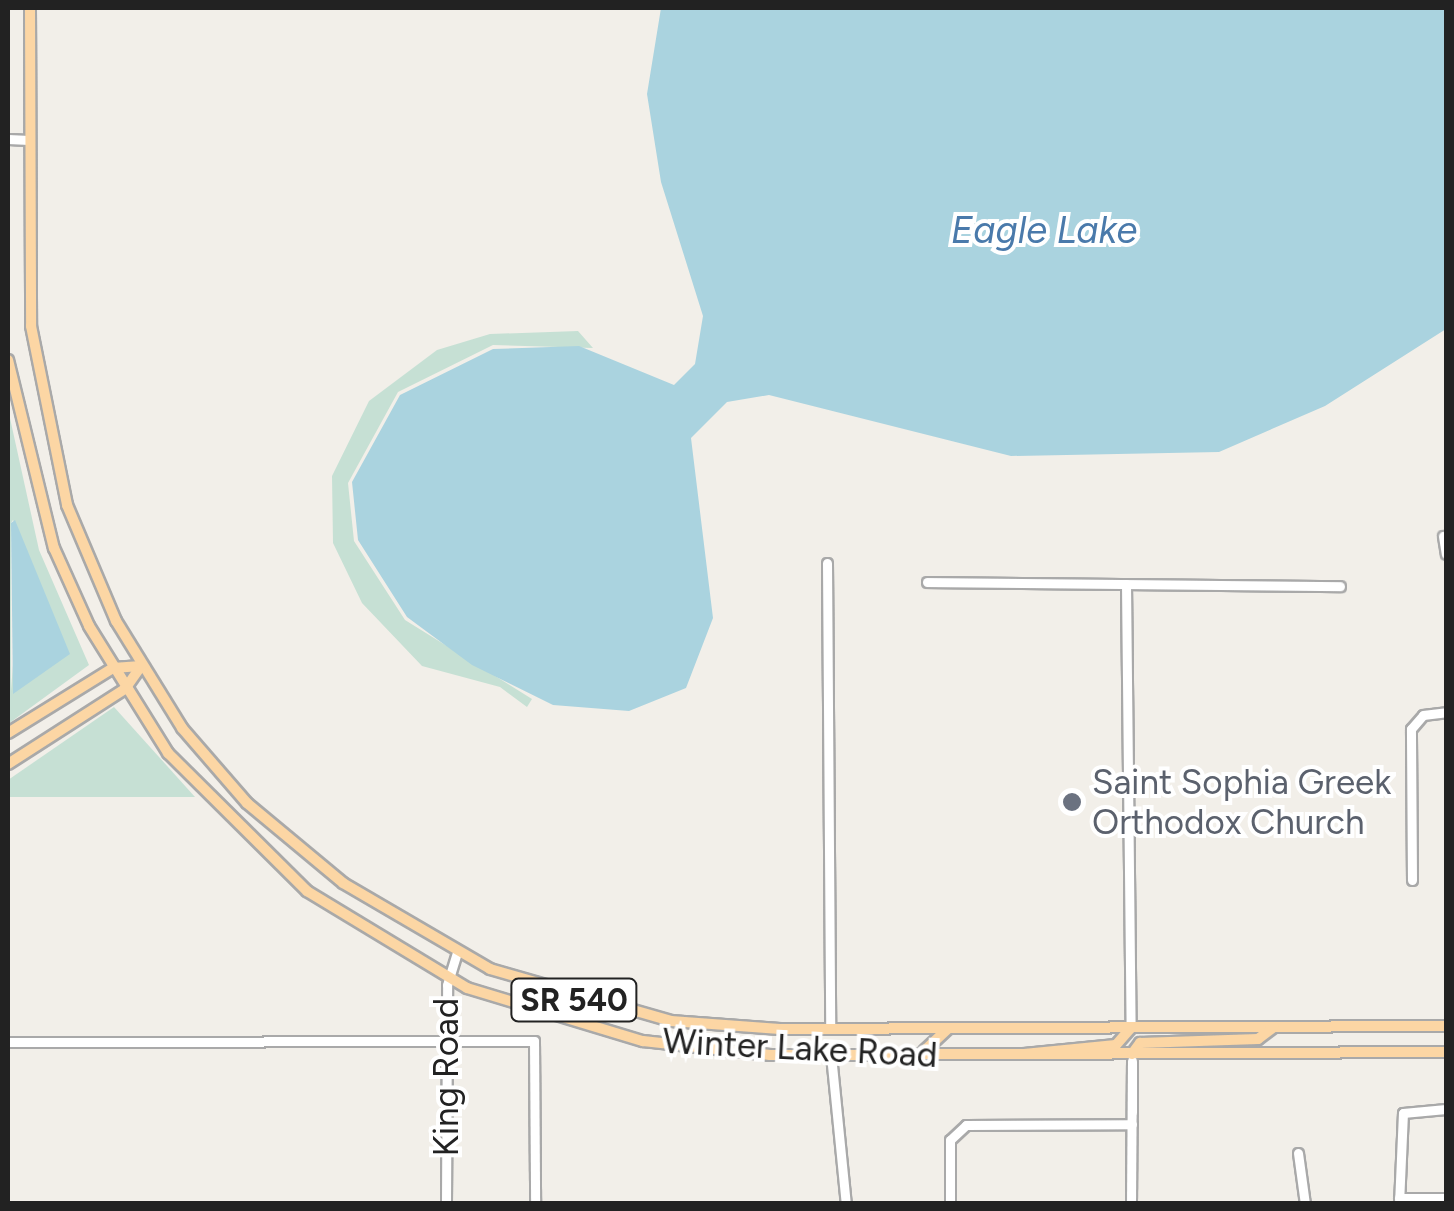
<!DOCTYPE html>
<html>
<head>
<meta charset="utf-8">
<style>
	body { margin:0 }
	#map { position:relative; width:1454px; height:1211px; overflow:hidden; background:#f2efe9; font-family:Figtree,sans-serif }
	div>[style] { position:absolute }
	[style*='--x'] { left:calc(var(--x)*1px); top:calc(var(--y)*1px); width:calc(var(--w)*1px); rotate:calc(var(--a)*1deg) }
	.wetland>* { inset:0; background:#c6e0d4 }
	.water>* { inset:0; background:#aad3df }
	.roads { filter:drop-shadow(2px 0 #a9a9a9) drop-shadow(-2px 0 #a9a9a9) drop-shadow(0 2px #a9a9a9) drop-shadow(0 -2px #a9a9a9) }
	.minor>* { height:9px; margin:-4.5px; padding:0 4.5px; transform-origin:4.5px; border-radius:4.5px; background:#fff }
	.major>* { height:10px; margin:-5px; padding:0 5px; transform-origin:5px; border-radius:5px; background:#fcd6a4 }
	.dots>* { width:28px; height:28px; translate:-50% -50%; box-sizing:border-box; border:5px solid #fff; border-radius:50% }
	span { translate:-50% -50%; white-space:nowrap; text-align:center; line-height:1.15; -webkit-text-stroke:8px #fff; paint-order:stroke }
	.shield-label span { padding:2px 8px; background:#fff; border:2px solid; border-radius:8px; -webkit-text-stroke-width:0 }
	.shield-label { font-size:32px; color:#222; font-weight:700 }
	.worship-label { font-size:35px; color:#5b616d }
	.left { translate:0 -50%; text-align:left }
	.street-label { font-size:35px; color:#222 }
	.water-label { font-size:38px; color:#4a7aab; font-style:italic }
	.frame { position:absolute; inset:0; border:10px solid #222; pointer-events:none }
</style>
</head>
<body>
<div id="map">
	<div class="wetland">
		<div style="clip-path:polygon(578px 331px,593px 348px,493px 345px,398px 392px,348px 483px,354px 541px,405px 620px,532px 699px,527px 707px,500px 687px,422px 666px,362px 603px,333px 543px,332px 476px,369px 401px,437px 350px,490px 334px)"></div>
		<div style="clip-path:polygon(evenodd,8px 409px,39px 550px,89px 665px,8px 724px,8px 409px,13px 520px,22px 539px,11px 691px,11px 523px,13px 520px)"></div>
		<div style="clip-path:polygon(114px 707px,195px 797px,8px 797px,8px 780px)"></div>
	</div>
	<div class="water">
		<div style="clip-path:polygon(661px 8px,1446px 8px,1446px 329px,1325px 406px,1219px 452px,1011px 456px,769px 395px,727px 402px,691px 438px,713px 618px,686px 688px,629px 711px,553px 705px,472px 665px,407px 617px,358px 540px,352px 482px,400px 395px,493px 349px,579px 346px,674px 385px,695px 364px,703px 316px,661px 182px,647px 94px)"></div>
		<div style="clip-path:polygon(15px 520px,70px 654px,13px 694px,11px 523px)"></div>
	</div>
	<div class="roads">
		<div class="minor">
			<div style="--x:8;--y:139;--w:21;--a:3"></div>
			<div style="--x:1443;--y:536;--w:18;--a:81"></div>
			<div style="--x:827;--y:563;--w:466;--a:89.6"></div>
			<div style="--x:927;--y:582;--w:413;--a:0.6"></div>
			<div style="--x:1126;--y:584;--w:444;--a:89.4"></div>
			<div style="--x:1412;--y:880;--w:151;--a:-90.4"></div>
			<div style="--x:1411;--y:729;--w:18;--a:-49"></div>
			<div style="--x:1423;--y:715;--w:23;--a:-7"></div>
			<div style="--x:8;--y:1042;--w:526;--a:-0.11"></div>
			<div style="--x:534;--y:1041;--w:163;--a:89.6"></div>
			<div style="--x:831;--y:1055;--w:150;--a:84.3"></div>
			<div style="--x:1132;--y:1112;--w:51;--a:-90"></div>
			<div style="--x:1298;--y:1153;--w:51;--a:82.2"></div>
			<div style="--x:1399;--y:1198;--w:47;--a:0"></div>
			<div style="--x:446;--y:1204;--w:219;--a:-89.7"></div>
			<div style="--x:447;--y:985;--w:34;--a:-73"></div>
			<div style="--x:950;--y:1204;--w:64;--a:-90"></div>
			<div style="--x:950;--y:1140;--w:22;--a:-43"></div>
			<div style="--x:966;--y:1125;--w:166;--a:-0.3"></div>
			<div style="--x:1131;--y:1204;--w:139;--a:-89.6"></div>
			<div style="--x:1399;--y:1204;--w:91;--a:-87.5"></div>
			<div style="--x:1403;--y:1113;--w:43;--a:-5.3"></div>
		</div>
		<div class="major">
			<div style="--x:30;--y:8;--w:318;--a:89.8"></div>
			<div style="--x:31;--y:326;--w:183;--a:78.6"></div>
			<div style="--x:67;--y:505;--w:126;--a:67.1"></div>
			<div style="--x:116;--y:621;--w:126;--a:58.3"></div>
			<div style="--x:182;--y:728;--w:99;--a:49.1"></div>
			<div style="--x:247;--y:803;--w:125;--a:39.8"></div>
			<div style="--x:343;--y:883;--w:170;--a:30.3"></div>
			<div style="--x:490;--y:969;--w:188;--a:16"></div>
			<div style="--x:671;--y:1021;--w:109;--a:4.2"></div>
			<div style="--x:780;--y:1029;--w:666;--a:-0.26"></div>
			<div style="--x:8;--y:360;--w:194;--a:76.3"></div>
			<div style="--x:54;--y:548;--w:85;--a:65.8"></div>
			<div style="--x:89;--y:626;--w:150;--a:58.1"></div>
			<div style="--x:168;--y:753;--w:196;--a:44.8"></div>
			<div style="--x:307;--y:891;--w:187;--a:31.2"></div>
			<div style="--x:467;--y:988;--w:184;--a:16.8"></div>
			<div style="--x:643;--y:1041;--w:128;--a:6.3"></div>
			<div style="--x:770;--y:1055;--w:676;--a:-0.25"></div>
			<div style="--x:8;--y:733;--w:123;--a:-31.8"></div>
			<div style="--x:113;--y:668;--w:28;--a:-4"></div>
			<div style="--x:8;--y:764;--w:139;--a:-32.7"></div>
			<div style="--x:125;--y:689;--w:28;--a:-55"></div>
			<div style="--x:924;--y:1051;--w:33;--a:-43"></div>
			<div style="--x:1024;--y:1054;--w:92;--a:-5.6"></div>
			<div style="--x:1116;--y:1045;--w:23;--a:-49"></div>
			<div style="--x:1132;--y:1054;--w:14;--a:-54"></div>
			<div style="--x:1140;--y:1043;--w:118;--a:-1.9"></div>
			<div style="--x:1258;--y:1039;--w:20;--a:-37"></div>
		</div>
	</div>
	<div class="dots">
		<div style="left:1072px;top:802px;background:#6b7280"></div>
	</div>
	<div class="shield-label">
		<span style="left:574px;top:1000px">SR 540</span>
	</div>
	<div class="worship-label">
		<span class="left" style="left:1092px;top:802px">Saint Sophia Greek<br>Orthodox Church</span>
	</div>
	<div class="street-label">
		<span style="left:800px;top:1048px;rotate:3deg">Winter Lake Road</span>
		<span style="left:446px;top:1077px;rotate:-90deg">King Road</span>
	</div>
	<div class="water-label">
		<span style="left:1044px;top:231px">Eagle Lake</span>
	</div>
	<div class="frame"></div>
</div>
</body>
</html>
